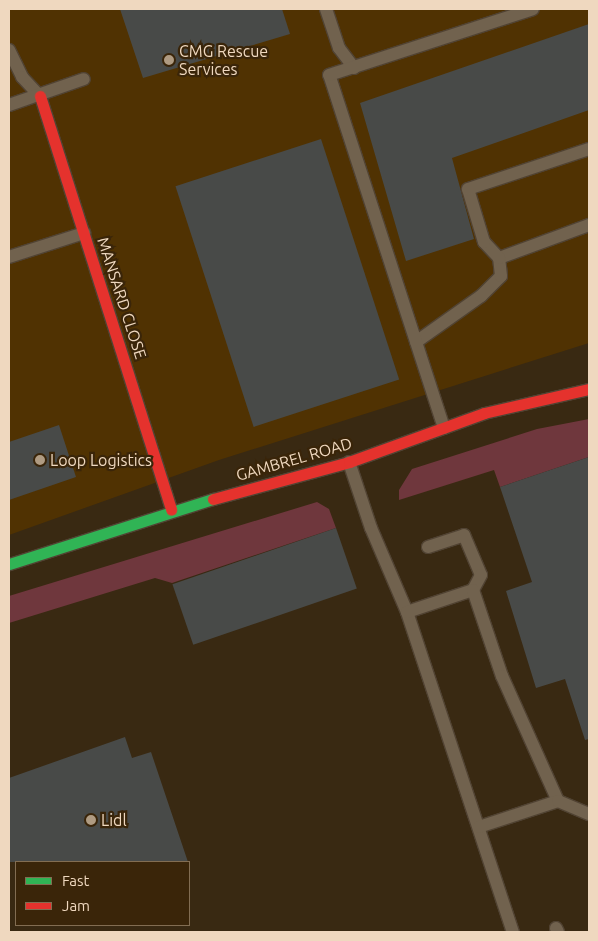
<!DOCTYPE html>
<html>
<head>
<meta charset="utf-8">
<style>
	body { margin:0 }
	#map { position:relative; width:598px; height:941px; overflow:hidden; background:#392912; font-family:Ubuntu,sans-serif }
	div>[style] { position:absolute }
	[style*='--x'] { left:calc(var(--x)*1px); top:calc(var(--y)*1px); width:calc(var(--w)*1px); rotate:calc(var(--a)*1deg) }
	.built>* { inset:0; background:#503202 }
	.green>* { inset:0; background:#6f373d }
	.building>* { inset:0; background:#484a48; transform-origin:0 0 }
	.roads { filter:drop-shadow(1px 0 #514333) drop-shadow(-1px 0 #514333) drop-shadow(0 1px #514333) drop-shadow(0 -1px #514333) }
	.lane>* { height:12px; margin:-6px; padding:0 6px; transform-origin:6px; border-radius:6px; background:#71624e }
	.fast>* { height:11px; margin:-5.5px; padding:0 5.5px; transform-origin:5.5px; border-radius:5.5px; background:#30b455 }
	.jam>* { height:11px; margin:-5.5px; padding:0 5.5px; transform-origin:5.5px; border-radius:5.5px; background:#e5322d }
	.dots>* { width:14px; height:14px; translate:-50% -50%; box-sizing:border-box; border:2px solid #3a2509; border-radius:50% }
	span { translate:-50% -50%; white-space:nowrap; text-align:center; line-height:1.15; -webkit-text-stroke:4.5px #3a2509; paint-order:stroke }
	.poi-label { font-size:16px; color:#efd8bf }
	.left { translate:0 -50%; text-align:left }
	.street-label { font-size:16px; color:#efd8bf }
	.frame { position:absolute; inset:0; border:10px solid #efd8bf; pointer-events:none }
	.legend { position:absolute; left:15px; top:861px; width:175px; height:65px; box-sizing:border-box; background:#3a2509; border:1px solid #826d52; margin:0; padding:6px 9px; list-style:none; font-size:15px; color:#efd8bf }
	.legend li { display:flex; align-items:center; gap:10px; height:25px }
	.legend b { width:25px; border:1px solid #826d52 }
</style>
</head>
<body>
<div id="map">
	<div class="built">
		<div style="clip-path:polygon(9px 9px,589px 9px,589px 343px,219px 460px,9px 535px)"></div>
	</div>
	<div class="green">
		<div style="clip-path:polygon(589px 419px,589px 457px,500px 487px,494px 470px,399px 500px,399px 490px,412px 469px,537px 429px)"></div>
		<div style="clip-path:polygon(317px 502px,329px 509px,336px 528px,172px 583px,155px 578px,9px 623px,9px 596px)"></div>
	</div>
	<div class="building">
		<div style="clip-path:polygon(120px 9px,282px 9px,290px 34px,143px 78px)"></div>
		<div style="clip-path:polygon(589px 24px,589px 110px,452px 158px,474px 239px,406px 261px,360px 103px)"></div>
		<div style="left:321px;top:139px;width:253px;height:153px;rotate:72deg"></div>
		<div style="clip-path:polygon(59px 425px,76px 477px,9px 500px,9px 442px)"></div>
		<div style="clip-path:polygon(589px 457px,589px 739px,585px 740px,565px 679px,536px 688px,506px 591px,532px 582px,500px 487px)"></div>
		<div style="left:336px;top:528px;width:64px;height:173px;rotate:71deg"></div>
		<div style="clip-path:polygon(125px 737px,132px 758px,151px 752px,188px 862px,9px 862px,9px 778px)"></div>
	</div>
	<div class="roads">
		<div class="lane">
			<div style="--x:326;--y:9;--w:41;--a:71.6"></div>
			<div style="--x:339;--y:48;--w:25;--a:53"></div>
			<div style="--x:9;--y:50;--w:30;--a:64"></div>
			<div style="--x:22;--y:77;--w:26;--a:47"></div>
			<div style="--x:9;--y:105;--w:79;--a:-19.1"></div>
			<div style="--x:9;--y:257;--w:79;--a:-17.7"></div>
			<div style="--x:499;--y:258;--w:96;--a:-20.1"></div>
			<div style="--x:416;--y:342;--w:80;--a:-35.3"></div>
			<div style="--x:481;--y:296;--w:28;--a:-45"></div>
			<div style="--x:501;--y:276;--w:18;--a:-96"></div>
			<div style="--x:499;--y:258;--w:22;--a:-133"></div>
			<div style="--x:484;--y:242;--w:55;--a:-106.8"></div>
			<div style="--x:468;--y:189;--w:127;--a:-18.3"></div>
			<div style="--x:444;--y:428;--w:371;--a:-108"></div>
			<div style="--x:329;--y:75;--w:214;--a:-17.9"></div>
			<div style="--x:349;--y:462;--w:70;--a:71.6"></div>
			<div style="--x:371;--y:528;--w:91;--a:66.8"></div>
			<div style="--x:407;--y:612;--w:337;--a:71.7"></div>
			<div style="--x:428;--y:547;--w:38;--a:-18"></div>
			<div style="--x:464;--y:535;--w:43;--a:67"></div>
			<div style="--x:481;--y:575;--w:17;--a:118"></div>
			<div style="--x:407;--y:612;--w:70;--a:-18.4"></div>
			<div style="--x:473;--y:590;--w:91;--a:71.4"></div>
			<div style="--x:502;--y:676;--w:137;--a:65.9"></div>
			<div style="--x:558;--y:801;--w:83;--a:161.8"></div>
			<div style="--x:558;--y:801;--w:34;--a:23"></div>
			<div style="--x:556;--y:928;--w:4;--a:63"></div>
		</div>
		<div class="fast">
			<div style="--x:9;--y:564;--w:214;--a:-17.7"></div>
		</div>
		<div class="jam">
			<div style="--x:40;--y:96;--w:434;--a:72.4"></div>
			<div style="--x:213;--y:499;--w:141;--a:-15.2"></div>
			<div style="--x:349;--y:462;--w:144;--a:-19.9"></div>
			<div style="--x:484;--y:413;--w:108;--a:-12.9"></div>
		</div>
	</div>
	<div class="dots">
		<div style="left:169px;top:60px;background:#af9b82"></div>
		<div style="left:40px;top:460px;background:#af9b82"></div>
		<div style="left:91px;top:820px;background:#af9b82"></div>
	</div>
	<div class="poi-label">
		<span class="left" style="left:179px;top:60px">CMG Rescue<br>Services</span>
		<span class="left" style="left:50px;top:460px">Loop Logistics</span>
		<span class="left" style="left:101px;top:820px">Lidl</span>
	</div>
	<div class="street-label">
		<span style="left:122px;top:298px;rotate:72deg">MANSARD CLOSE</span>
		<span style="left:294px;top:459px;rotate:-16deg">GAMBREL ROAD</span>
	</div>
	<div class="frame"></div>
	<ul class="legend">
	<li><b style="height:6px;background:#30b455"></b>Fast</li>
	<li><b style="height:6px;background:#e5322d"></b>Jam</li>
	</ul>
</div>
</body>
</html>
